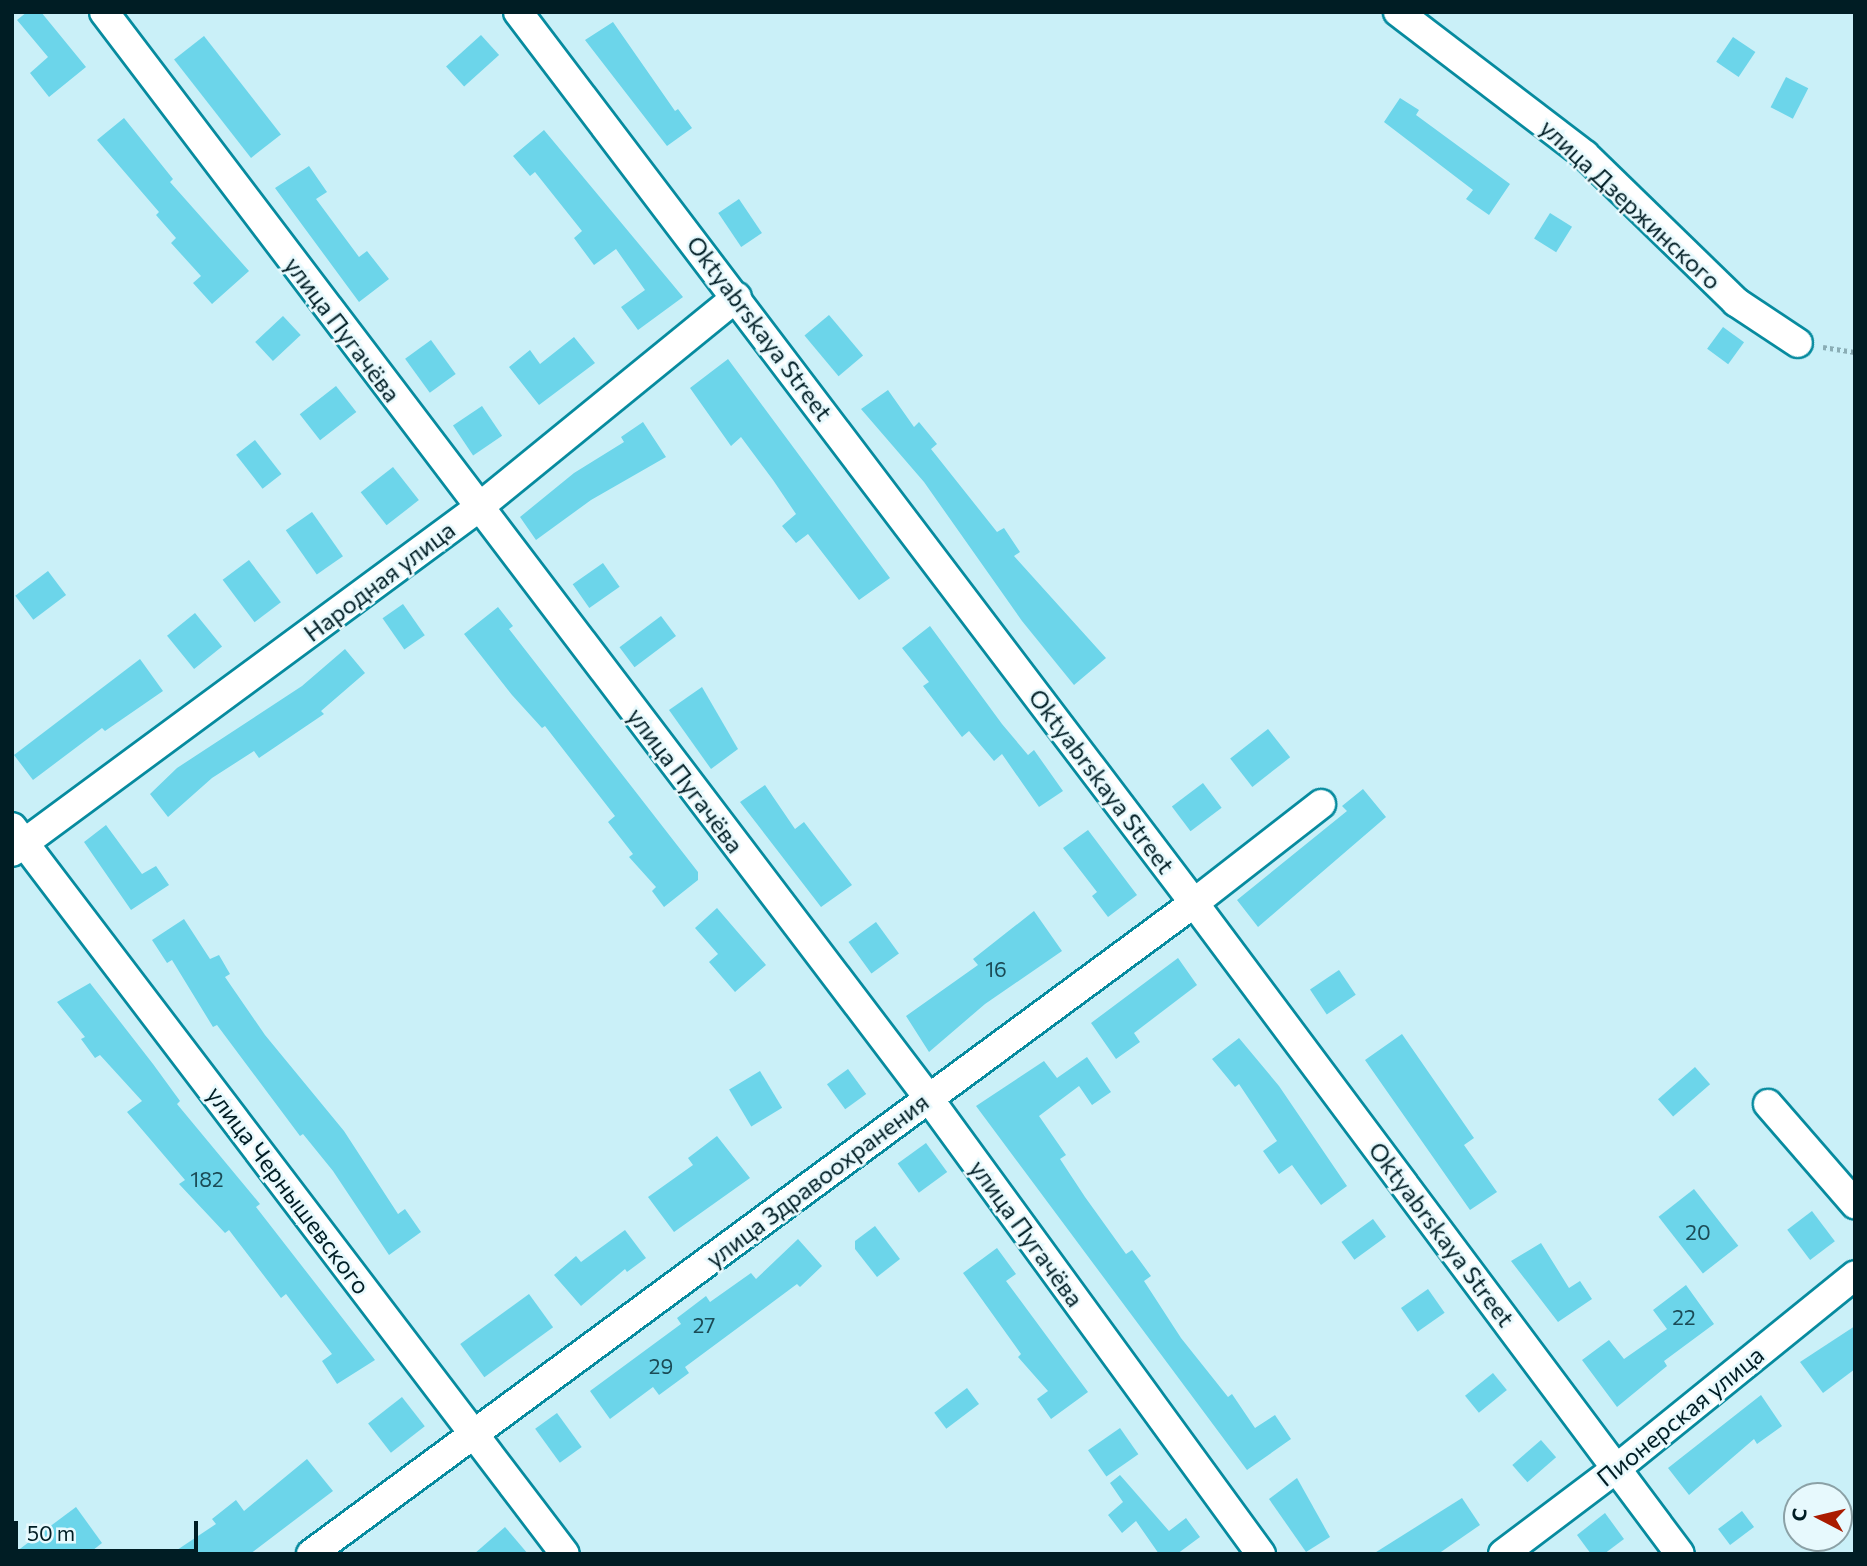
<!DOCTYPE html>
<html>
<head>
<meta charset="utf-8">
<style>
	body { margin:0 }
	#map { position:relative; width:1867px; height:1566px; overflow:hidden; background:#caf0f8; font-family:Commissioner,sans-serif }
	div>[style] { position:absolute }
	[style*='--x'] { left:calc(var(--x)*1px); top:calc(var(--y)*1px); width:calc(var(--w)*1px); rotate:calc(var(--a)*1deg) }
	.building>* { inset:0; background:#6cd5ea; transform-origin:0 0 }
	.path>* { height:4.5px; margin-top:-2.25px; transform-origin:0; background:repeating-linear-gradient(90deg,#8aadb5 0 3.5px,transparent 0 7px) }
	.roads { filter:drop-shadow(2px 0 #078b9f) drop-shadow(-2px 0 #078b9f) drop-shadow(0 2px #078b9f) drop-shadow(0 -2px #078b9f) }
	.street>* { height:28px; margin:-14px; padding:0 14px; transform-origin:14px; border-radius:14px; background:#fff }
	span { translate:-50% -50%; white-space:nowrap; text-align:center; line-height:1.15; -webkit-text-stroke:5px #e7f9fd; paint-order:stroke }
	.number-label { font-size:21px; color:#1b4b56 }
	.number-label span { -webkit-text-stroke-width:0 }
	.street-label { font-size:24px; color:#001d24 }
	.frame { position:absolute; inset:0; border:14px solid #001d24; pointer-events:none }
	.north { position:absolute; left:1783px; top:1482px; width:70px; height:70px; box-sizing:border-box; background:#e7f9fd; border:2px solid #8ba1a6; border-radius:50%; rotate:277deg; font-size:19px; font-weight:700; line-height:28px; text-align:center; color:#001d24 }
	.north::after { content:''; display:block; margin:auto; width:24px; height:32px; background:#aa1b00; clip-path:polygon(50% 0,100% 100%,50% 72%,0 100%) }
	.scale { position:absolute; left:14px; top:1521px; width:184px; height:32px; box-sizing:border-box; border:4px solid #001d24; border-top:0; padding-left:9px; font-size:21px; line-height:24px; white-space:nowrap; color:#001d24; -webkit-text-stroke:5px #e7f9fd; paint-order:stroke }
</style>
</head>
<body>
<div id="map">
	<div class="building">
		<div style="clip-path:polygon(27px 12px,41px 12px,86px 67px,49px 97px,30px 73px,48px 57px,17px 20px)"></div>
		<div style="clip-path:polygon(613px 22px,675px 111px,678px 109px,692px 128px,667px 146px,585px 40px)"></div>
		<div style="left:481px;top:35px;width:27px;height:47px;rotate:48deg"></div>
		<div style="left:204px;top:36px;width:125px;height:38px;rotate:52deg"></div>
		<div style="left:1733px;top:37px;width:27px;height:30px;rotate:34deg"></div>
		<div style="left:1786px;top:77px;width:25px;height:34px;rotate:27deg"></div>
		<div style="clip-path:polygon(1400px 98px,1419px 110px,1416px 115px,1510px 184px,1489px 215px,1466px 199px,1473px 190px,1384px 122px)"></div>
		<div style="clip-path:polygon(124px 118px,173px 179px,170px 182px,249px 271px,212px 304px,193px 283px,201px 276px,171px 243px,176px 238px,156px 215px,159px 212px,97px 140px)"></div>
		<div style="clip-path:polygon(544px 130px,683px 297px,638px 330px,621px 307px,645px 290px,616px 249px,594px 265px,574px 238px,582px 231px,535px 172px,530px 176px,513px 156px)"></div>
		<div style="clip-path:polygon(309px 166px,327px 192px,316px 199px,359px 257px,367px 251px,389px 279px,359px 302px,275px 188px)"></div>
		<div style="left:739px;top:199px;width:41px;height:25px;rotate:56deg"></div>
		<div style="left:1550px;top:213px;width:26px;height:30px;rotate:32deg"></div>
		<div style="left:829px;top:315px;width:53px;height:32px;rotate:50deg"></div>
		<div style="left:283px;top:316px;width:26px;height:38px;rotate:47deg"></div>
		<div style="left:1723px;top:327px;width:26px;height:27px;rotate:36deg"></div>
		<div style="clip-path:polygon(574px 337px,595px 363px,539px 405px,509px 367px,530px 350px,540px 364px)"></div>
		<div style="left:431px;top:340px;width:42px;height:32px;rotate:54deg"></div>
		<div style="clip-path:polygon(728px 359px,890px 578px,859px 600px,808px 534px,796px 543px,782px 526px,796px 514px,773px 480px,741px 437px,731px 446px,690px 388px)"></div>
		<div style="left:336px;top:386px;width:33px;height:46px;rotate:52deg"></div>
		<div style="clip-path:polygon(888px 390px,914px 427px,919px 422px,937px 444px,931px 449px,997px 532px,1004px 528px,1020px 552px,1014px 556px,1106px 658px,1074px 685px,1022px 621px,924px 482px,861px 409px)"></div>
		<div style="left:482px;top:406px;width:36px;height:35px;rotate:56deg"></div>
		<div style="clip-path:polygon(643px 422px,666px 457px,591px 500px,536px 540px,520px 517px,574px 473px,624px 442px,621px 437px)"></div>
		<div style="left:255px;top:440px;width:43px;height:24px;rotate:52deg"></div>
		<div style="left:393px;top:467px;width:42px;height:41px;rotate:52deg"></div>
		<div style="left:312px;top:512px;width:54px;height:32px;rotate:55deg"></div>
		<div style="left:249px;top:560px;width:53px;height:33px;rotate:53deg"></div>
		<div style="left:603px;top:563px;width:29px;height:37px;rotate:55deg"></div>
		<div style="left:48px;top:571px;width:30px;height:41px;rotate:53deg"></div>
		<div style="left:403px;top:604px;width:38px;height:25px;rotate:55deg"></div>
		<div style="clip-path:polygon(498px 607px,513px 626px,509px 629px,698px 872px,698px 880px,664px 907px,652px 891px,656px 887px,629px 857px,633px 854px,608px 822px,615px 816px,545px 726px,542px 728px,512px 695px,464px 634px)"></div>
		<div style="left:195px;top:613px;width:43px;height:36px;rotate:51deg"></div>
		<div style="left:661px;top:616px;width:25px;height:52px;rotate:53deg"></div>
		<div style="clip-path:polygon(930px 626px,1002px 724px,1028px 755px,1034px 750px,1063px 791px,1039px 807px,1002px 754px,994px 761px,969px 731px,962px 737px,923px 686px,929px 682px,902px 648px)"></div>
		<div style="clip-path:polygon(345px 649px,365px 673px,321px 711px,324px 714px,259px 758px,254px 751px,212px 778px,168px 817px,150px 794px,177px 768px,302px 686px)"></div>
		<div style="clip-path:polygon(140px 659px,163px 691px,105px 731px,102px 728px,33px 780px,14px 755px)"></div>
		<div style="clip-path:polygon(702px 687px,738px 749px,711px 769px,669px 710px)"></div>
		<div style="left:1268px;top:729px;width:36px;height:48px;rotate:52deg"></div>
		<div style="left:1203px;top:783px;width:31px;height:39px;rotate:53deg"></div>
		<div style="clip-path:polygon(765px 785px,795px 829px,804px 822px,852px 885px,821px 907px,740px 802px)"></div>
		<div style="clip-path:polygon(1363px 789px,1386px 817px,1258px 927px,1237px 900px,1347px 811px,1342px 806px)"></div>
		<div style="clip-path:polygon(106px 825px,142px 874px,156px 866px,169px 885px,131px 910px,84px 842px)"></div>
		<div style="clip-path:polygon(1088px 830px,1137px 895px,1108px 917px,1092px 896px,1097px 892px,1063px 848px)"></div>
		<div style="clip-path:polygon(717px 908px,766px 965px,735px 992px,709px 962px,718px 954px,695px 928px)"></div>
		<div style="clip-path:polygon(1034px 911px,1062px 951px,985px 1004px,929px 1052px,906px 1016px,978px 965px,973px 959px)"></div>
		<div style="clip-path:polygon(184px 919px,210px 959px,219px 955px,230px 974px,225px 977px,265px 1035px,344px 1131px,398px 1214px,405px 1209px,421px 1232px,389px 1255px,333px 1171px,303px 1134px,300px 1136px,217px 1025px,213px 1027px,172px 960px,167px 963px,152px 940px)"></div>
		<div style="left:876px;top:922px;width:39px;height:34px;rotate:54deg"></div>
		<div style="clip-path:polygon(1178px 958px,1197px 985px,1134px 1033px,1140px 1042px,1116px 1059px,1091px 1023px)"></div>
		<div style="left:1339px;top:970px;width:30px;height:35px;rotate:56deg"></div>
		<div style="clip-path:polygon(90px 983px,153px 1064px,180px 1101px,177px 1104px,260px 1204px,256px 1207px,375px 1360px,337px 1384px,322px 1361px,332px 1354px,286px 1294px,281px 1298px,229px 1230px,225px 1233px,179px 1184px,185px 1180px,127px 1112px,142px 1101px,100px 1055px,95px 1058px,81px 1039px,85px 1037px,57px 1002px)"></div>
		<div style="clip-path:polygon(1402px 1034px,1474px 1138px,1464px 1145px,1497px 1192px,1470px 1210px,1365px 1060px)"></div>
		<div style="clip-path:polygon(1239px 1038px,1279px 1086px,1347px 1186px,1321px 1205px,1292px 1165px,1279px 1174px,1263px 1151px,1277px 1141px,1239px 1084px,1235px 1087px,1212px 1059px)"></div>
		<div style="clip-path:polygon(1087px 1057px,1111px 1092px,1092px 1105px,1079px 1086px,1039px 1116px,1066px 1155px,1060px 1159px,1085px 1197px,1126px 1254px,1132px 1250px,1151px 1276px,1144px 1281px,1181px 1338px,1228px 1397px,1232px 1394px,1255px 1428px,1275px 1415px,1291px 1439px,1247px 1470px,976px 1106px,1044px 1061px,1057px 1078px)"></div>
		<div style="left:1695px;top:1067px;width:23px;height:49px;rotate:49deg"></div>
		<div style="left:848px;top:1069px;width:31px;height:26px;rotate:54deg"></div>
		<div style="left:760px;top:1071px;width:43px;height:36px;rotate:59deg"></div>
		<div style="clip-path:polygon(717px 1136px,750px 1178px,674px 1232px,648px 1197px,693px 1165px,688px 1158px)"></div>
		<div style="left:926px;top:1143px;width:36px;height:35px;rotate:54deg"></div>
		<div style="left:1694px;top:1189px;width:72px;height:45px;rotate:52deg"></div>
		<div style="left:1812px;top:1211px;width:38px;height:31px;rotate:53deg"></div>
		<div style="left:1373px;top:1219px;width:22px;height:39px;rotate:54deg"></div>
		<div style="clip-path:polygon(875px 1226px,900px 1259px,877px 1277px,855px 1249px,855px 1241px)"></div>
		<div style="clip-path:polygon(625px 1230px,646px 1258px,627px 1272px,625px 1269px,581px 1306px,554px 1275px,576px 1256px,581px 1262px)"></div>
		<div style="clip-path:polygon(798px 1239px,822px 1266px,800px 1287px,797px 1284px,685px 1367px,689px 1373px,659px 1395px,653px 1387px,610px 1419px,590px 1391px,681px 1324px,677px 1318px,706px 1296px,710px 1302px,751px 1273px,756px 1279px)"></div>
		<div style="clip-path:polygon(1541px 1243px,1569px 1288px,1580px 1281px,1592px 1299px,1558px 1322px,1511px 1261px)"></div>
		<div style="clip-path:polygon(997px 1248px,1016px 1274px,1006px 1281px,1088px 1392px,1051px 1419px,1037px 1399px,1048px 1391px,1018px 1357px,1021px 1354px,963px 1273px)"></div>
		<div style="clip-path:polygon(1686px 1285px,1714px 1324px,1664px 1361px,1667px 1366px,1617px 1407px,1582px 1360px,1609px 1340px,1624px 1359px,1667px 1329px,1653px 1310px)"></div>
		<div style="left:1428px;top:1289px;width:29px;height:33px;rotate:55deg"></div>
		<div style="left:529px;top:1294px;width:41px;height:85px;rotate:54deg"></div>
		<div style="clip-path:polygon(1855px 1326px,1855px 1369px,1823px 1393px,1800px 1362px)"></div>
		<div style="left:1493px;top:1373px;width:22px;height:36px;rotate:51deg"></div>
		<div style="left:967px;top:1388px;width:20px;height:41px;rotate:53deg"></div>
		<div style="clip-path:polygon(1761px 1395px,1782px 1426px,1757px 1444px,1754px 1439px,1689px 1495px,1668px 1468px)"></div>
		<div style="left:402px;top:1397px;width:37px;height:43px;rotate:52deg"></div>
		<div style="left:557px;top:1413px;width:42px;height:27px;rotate:54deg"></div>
		<div style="left:1120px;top:1428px;width:32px;height:39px;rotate:55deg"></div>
		<div style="left:1541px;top:1440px;width:23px;height:38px;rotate:49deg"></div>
		<div style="clip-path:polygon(307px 1459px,333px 1491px,250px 1554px,171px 1554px,216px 1524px,212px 1519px,236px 1500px,244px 1511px)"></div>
		<div style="clip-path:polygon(1120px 1475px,1169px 1531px,1186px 1518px,1200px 1537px,1177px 1554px,1159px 1554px,1136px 1521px,1122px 1533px,1108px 1515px,1123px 1502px,1110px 1483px)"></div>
		<div style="clip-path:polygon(1297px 1478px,1330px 1537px,1306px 1552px,1269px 1499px)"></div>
		<div style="clip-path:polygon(1462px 1498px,1480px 1525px,1438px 1554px,1373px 1554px)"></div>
		<div style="clip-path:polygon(76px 1507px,102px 1543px,88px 1554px,13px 1554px)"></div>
		<div style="left:1742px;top:1511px;width:20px;height:30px;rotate:53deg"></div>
		<div style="clip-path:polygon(1605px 1513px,1624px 1539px,1604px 1554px,1591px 1554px,1577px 1535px)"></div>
		<div style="clip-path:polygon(505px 1527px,528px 1554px,474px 1554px)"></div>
	</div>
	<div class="path">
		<div style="--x:1823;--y:347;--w:32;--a:9"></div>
	</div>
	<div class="roads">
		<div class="street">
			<div style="--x:104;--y:12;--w:1361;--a:52.79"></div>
			<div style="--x:927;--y:1096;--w:567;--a:53.9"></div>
			<div style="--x:518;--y:12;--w:1118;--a:52.81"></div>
			<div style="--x:1194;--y:903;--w:812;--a:53.26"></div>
			<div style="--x:1398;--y:12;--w:235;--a:37.4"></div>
			<div style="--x:1585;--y:155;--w:211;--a:44.2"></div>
			<div style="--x:1736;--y:302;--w:74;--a:33.5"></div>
			<div style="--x:12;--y:827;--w:913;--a:52.74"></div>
			<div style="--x:12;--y:852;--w:579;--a:-36.43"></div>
			<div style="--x:478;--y:508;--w:334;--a:-39.2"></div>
			<div style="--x:1768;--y:1104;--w:133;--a:49"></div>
			<div style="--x:311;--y:1554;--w:1097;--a:-36.4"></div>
			<div style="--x:1194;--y:903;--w:161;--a:-37.9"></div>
			<div style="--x:1503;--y:1554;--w:143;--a:-37"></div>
			<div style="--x:1617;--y:1468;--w:306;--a:-39"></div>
		</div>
	</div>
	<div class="number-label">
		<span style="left:996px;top:969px">16</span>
		<span style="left:207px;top:1179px">182</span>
		<span style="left:1698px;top:1232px">20</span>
		<span style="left:1684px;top:1317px">22</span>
		<span style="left:704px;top:1325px">27</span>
		<span style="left:661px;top:1366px">29</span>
	</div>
	<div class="street-label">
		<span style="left:1631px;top:204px;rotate:43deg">улица Дзержинского</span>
		<span style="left:760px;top:328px;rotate:53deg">Oktyabrskaya Street</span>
		<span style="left:343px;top:329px;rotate:53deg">улица Пугачёва</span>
		<span style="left:379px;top:581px;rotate:-37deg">Народная улица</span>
		<span style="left:686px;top:780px;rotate:53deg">улица Пугачёва</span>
		<span style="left:1102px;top:781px;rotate:53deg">Oktyabrskaya Street</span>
		<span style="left:817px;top:1180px;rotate:-37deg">улица Здравоохранения</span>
		<span style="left:289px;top:1190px;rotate:53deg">улица Чернышевского</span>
		<span style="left:1027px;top:1233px;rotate:54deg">улица Пугачёва</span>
		<span style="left:1442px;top:1234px;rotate:53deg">Oktyabrskaya Street</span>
		<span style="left:1680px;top:1416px;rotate:-39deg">Пионерская улица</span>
	</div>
	<div class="frame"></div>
	<div class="north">С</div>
	<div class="scale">50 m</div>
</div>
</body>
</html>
